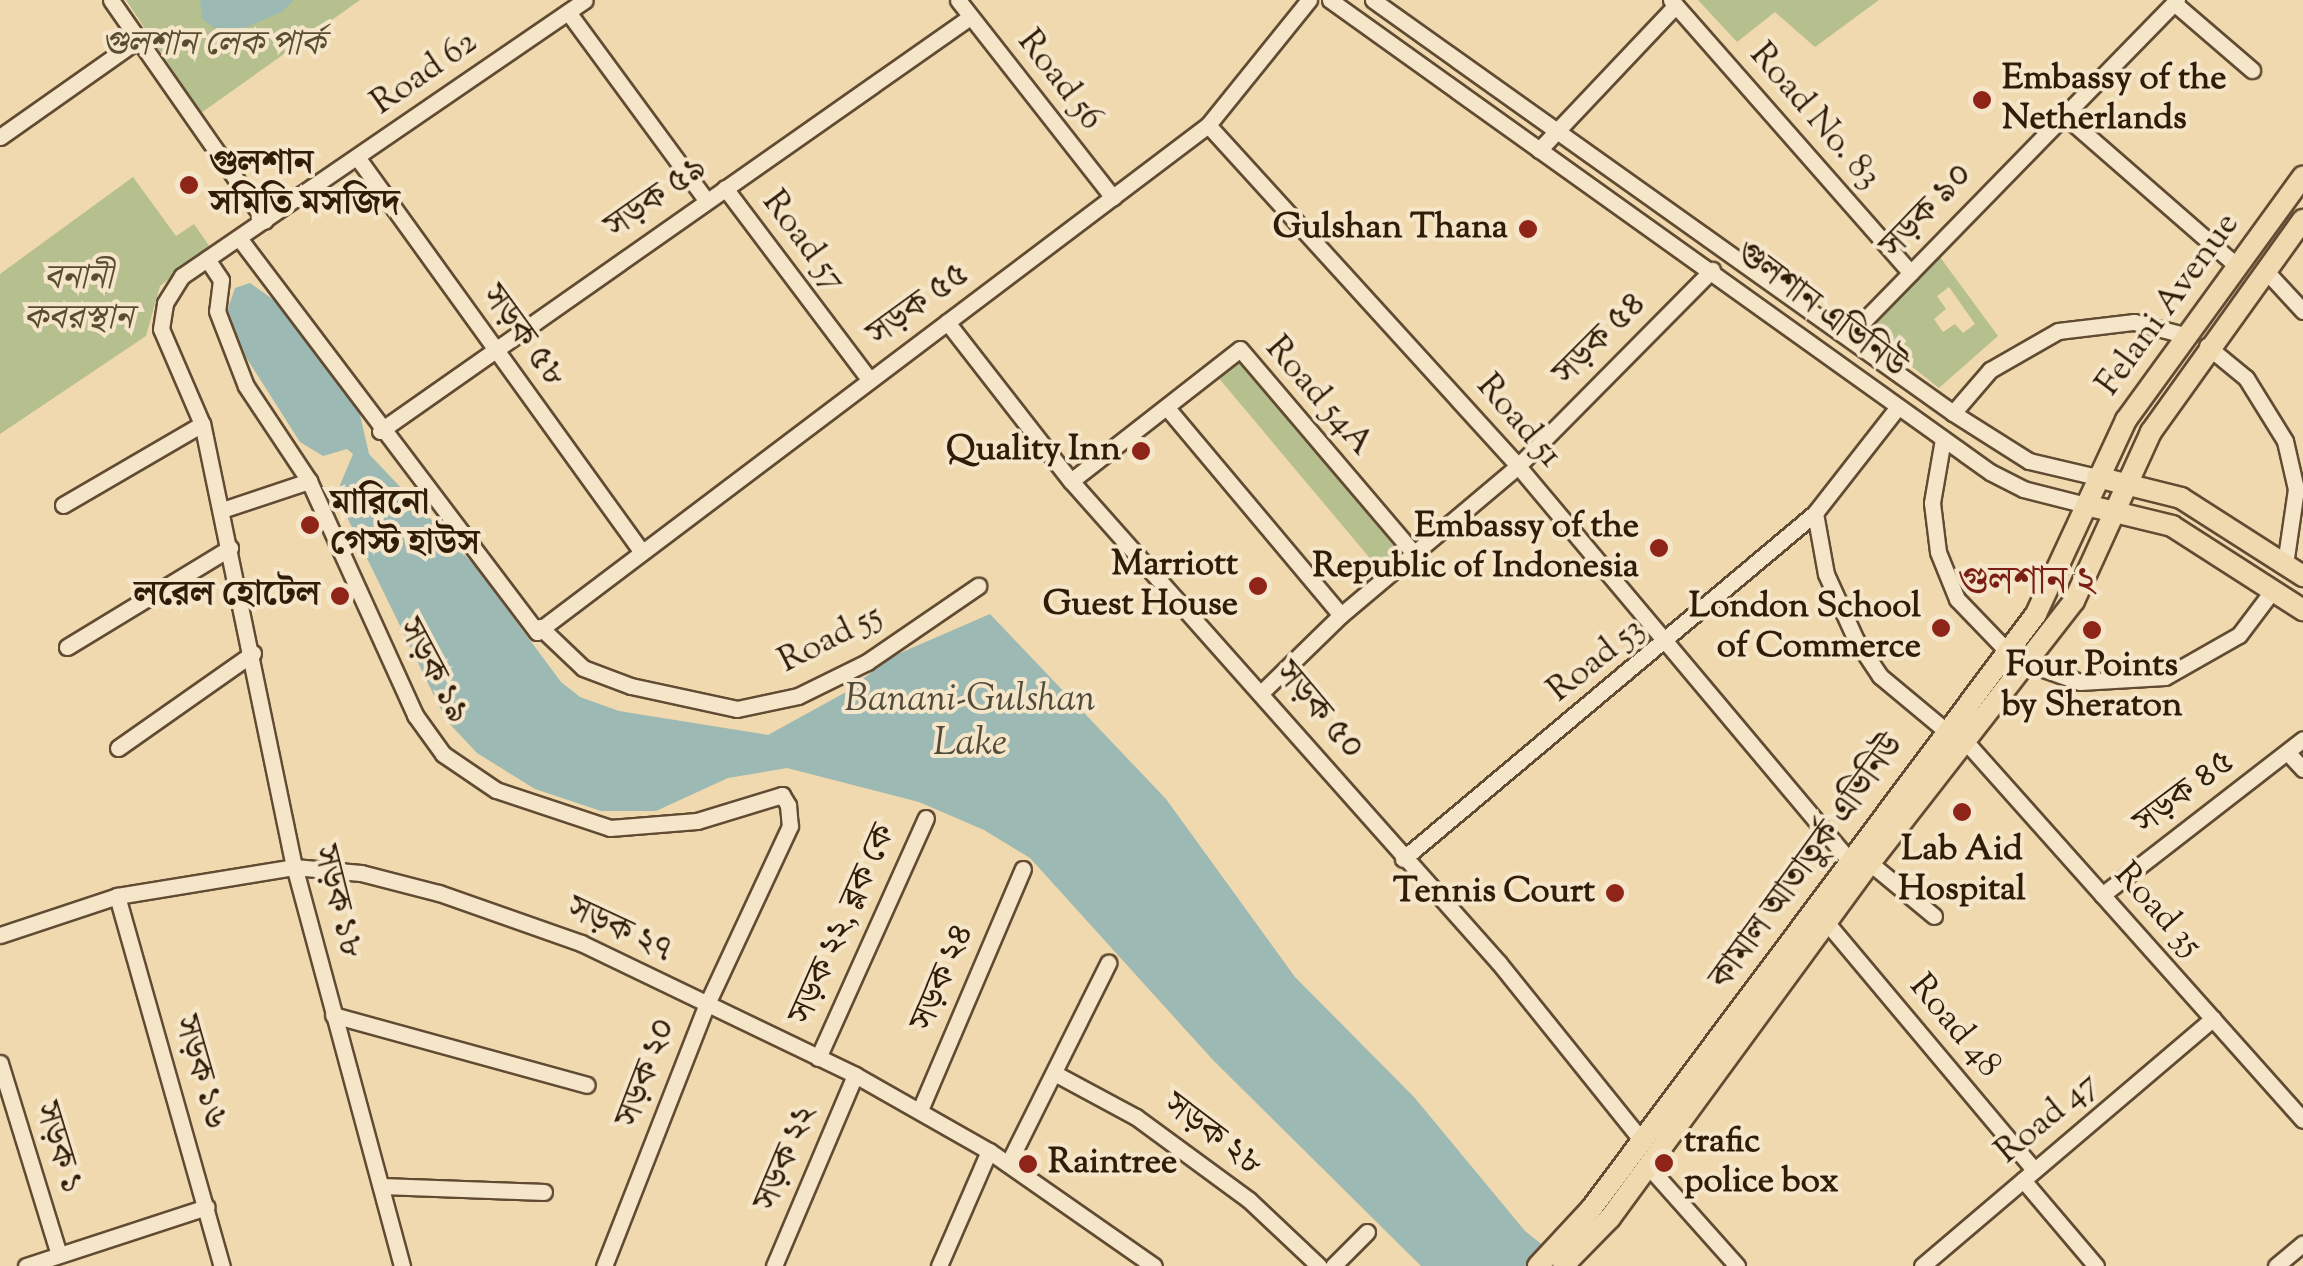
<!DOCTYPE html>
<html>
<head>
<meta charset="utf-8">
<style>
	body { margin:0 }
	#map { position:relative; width:2303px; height:1266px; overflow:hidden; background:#f0d9ae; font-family:"Sorts Mill Goudy","Noto Serif Bengali",serif }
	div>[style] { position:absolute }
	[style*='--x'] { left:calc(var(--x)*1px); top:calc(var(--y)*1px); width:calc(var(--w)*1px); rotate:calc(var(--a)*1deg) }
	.green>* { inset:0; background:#b5c08e; transform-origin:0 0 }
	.water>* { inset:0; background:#9db9b3 }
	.roads { filter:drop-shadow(2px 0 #614b32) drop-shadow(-2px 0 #614b32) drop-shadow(0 2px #614b32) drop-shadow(0 -2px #614b32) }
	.minor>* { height:15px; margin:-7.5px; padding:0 7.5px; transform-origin:7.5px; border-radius:7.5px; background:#f5e6ca }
	.major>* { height:20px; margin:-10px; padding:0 10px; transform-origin:10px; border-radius:10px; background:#f0d9ae }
	.dots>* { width:28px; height:28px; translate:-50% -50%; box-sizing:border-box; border:5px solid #f5e6ca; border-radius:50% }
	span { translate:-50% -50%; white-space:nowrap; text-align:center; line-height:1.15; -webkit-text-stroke:8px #f5e6ca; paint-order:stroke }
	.park-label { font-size:35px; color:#594d30; font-style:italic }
	.street-label { font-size:35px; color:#311c08 }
	.poi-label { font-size:35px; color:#311c08; font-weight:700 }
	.left { translate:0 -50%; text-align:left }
	.right { translate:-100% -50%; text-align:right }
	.water-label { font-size:38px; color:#514b3b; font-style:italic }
	.quarter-label { font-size:40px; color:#7a1f14 }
</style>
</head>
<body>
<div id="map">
	<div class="green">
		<div style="clip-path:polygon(126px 0,360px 0,201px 113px)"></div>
		<div style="clip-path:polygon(1698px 0,1879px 0,1815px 47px,1775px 12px,1737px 42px)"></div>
		<div style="clip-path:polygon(133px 177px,176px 236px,194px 224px,210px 247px,160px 286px,146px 336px,0 434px,0 274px)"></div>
		<div style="clip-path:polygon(evenodd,1940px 257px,1998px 336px,1939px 388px,1868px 332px,1940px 257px,1949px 287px,1975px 324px,1963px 333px,1955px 324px,1943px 332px,1934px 319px,1946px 309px,1937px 296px,1949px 287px)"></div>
		<div style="left:1240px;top:349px;width:267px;height:35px;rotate:50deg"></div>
	</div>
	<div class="water">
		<div style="clip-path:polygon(200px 0,294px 0,282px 12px,225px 36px,202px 19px)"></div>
		<div style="clip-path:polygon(250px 283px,278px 303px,358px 406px,369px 454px,475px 566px,561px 682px,580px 697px,619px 711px,768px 735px,846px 692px,891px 657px,990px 614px,1166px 799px,1295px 977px,1414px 1097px,1525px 1231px,1569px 1266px,1421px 1266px,1212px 1059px,1030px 858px,984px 830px,919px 802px,787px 768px,728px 778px,656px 811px,601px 811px,535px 789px,477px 753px,446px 720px,341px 505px,340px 485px,353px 454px,347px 449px,323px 456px,300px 442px,242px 351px,226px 314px,235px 288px)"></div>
	</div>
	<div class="roads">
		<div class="minor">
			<div style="--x:111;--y:0;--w:269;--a:55.1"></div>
			<div style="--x:958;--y:0;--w:251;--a:51.9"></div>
			<div style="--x:1330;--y:0;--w:811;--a:35.57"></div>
			<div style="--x:1990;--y:472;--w:37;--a:27"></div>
			<div style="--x:2023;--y:489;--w:65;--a:14.3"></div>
			<div style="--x:1373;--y:0;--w:712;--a:35.45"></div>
			<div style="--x:1953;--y:413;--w:90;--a:32.3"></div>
			<div style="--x:2029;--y:461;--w:70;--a:13.2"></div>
			<div style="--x:1671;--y:0;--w:363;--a:48.7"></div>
			<div style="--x:2174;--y:3;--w:103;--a:40.7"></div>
			<div style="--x:568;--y:12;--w:233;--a:53.7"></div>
			<div style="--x:2065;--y:116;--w:228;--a:41.1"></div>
			<div style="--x:1208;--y:125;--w:461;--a:47.7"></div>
			<div style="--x:1518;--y:466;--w:515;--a:49.97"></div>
			<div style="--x:0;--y:137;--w:170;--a:-35.2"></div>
			<div style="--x:1539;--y:150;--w:199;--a:-46.6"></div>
			<div style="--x:357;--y:157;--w:484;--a:54.2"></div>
			<div style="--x:725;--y:188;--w:239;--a:53"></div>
			<div style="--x:239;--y:238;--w:494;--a:52.9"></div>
			<div style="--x:537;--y:632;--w:841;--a:-37.07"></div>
			<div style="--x:1208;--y:125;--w:161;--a:-51.1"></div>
			<div style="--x:207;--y:259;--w:25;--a:56"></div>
			<div style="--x:221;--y:280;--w:31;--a:97"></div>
			<div style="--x:217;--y:311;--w:80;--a:68.9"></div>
			<div style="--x:246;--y:386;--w:114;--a:56.4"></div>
			<div style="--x:2265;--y:270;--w:56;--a:47.2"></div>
			<div style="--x:947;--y:322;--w:202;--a:52.1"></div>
			<div style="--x:1071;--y:481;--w:645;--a:48.4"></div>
			<div style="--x:1499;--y:963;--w:228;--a:51.2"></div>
			<div style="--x:1848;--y:337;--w:471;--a:-45.7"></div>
			<div style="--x:2207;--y:346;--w:50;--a:39.4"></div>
			<div style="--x:2246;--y:378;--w:74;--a:58.2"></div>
			<div style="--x:2285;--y:441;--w:49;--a:77.1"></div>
			<div style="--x:2296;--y:489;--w:76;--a:98.3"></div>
			<div style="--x:1168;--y:409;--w:269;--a:50"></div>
			<div style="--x:1953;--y:413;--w:57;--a:-49.3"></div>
			<div style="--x:1990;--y:370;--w:78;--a:-29.8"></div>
			<div style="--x:2058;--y:331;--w:77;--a:-6.8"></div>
			<div style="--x:2134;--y:322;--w:52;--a:14.6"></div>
			<div style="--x:380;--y:431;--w:721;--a:-35.06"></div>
			<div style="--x:1943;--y:439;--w:65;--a:99.8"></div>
			<div style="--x:1932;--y:503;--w:49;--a:83"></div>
			<div style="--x:1938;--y:552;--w:51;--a:68"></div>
			<div style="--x:1957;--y:599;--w:74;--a:46.1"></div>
			<div style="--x:1071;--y:481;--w:214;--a:-38"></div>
			<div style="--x:1240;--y:349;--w:267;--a:49.6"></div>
			<div style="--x:63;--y:505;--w:161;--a:-30.2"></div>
			<div style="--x:222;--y:510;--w:92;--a:-18.4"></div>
			<div style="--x:309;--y:481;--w:257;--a:65.6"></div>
			<div style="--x:415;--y:715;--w:48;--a:54.3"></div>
			<div style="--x:443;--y:754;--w:64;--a:34.2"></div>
			<div style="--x:496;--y:790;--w:120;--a:18.4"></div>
			<div style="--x:610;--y:828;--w:87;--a:-4.6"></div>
			<div style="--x:697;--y:821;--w:89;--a:-17"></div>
			<div style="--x:782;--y:795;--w:12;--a:59"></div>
			<div style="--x:788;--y:805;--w:21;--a:85"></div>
			<div style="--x:790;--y:826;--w:199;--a:115"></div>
			<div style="--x:706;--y:1006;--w:279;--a:111.4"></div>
			<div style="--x:1815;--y:513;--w:62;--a:79.8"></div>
			<div style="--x:1826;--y:574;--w:72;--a:65.6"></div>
			<div style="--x:1856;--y:640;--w:43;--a:56.3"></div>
			<div style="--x:1880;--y:676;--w:86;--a:39.8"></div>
			<div style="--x:540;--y:627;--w:59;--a:43.6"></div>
			<div style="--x:583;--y:668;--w:51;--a:20.6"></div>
			<div style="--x:631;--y:686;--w:108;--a:12.2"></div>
			<div style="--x:737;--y:709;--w:62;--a:-12"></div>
			<div style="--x:798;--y:696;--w:77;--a:-26.2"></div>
			<div style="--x:867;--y:662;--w:135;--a:-34.4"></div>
			<div style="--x:67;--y:647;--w:191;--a:-31.3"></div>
			<div style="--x:2026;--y:663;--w:57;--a:19.4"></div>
			<div style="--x:2080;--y:682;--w:85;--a:-3.4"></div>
			<div style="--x:2165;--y:677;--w:85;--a:-29.6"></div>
			<div style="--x:2239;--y:635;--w:56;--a:-52.9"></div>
			<div style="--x:1263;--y:691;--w:109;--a:-44.3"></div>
			<div style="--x:1341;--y:615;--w:231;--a:-40.1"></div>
			<div style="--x:1518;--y:466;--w:276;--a:-45.3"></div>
			<div style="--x:1966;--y:742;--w:506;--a:48.28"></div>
			<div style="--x:118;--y:748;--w:165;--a:-35.1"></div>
			<div style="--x:2288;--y:753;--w:22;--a:47"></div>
			<div style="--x:1403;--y:859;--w:538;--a:-40.02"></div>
			<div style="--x:1815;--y:513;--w:133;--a:-52"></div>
			<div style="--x:1870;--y:863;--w:83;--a:39.6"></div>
			<div style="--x:2102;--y:895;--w:254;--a:-37.8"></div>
			<div style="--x:117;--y:896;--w:385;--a:74.2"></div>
			<div style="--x:1827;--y:923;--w:322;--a:50"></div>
			<div style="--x:0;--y:935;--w:123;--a:-18.4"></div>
			<div style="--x:117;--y:896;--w:179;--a:-9.3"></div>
			<div style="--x:294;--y:867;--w:67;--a:5.1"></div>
			<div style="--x:361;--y:873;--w:81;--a:14.4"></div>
			<div style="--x:439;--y:893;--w:151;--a:19.4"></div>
			<div style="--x:581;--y:943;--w:304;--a:25.7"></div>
			<div style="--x:855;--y:1075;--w:154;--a:29.6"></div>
			<div style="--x:989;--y:1151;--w:201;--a:34.9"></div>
			<div style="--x:333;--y:1015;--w:263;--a:15.4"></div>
			<div style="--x:818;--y:1058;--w:263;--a:-65.8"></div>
			<div style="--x:0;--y:1063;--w:197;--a:72.9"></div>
			<div style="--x:1056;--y:1074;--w:91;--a:28.3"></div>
			<div style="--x:1136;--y:1117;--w:140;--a:36.3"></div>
			<div style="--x:1249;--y:1200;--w:96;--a:43.3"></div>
			<div style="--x:920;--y:1110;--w:262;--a:-66.9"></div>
			<div style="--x:1008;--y:1164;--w:225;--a:-63.5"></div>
			<div style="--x:1648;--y:1166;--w:134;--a:48.3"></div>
			<div style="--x:2023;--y:1180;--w:113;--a:49.7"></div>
			<div style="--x:382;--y:1186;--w:162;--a:2.1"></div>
			<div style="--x:26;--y:1266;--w:190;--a:-18.1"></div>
			<div style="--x:402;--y:1266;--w:413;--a:-105.1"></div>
			<div style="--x:294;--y:867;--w:452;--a:-101.7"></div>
			<div style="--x:202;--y:424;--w:103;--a:-113.3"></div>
			<div style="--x:161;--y:329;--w:26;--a:-81"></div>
			<div style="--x:165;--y:303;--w:32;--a:-58"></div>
			<div style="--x:182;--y:276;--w:488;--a:-34.4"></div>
			<div style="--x:774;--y:1266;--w:207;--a:-67"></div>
			<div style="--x:939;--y:1266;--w:125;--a:-66.5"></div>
			<div style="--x:1333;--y:1266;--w:48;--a:-45"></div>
			<div style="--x:1922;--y:1266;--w:382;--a:-40.4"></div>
			<div style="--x:2276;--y:1266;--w:35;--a:-40"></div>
		</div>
		<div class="major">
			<div style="--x:2097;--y:477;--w:87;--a:14"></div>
			<div style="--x:2181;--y:498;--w:145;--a:32.6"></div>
			<div style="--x:2086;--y:505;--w:89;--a:13.7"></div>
			<div style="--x:2172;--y:526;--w:156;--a:32.7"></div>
			<div style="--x:1538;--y:1266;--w:78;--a:-47.1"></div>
			<div style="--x:1591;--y:1209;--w:743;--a:-53.21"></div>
			<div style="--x:2036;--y:614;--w:214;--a:-65.1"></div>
			<div style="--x:2126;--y:420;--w:301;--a:-54"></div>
			<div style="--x:1563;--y:1266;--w:67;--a:-45.6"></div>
			<div style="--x:1610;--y:1218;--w:440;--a:-53.8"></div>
			<div style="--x:1870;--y:863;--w:332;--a:-52.1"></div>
			<div style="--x:2074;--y:601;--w:186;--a:-65.5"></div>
			<div style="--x:2151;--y:432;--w:261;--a:-54.4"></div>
		</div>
	</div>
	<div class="dots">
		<div style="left:1982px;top:100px;background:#8f2418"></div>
		<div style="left:189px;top:185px;background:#8f2418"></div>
		<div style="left:1528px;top:229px;background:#8f2418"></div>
		<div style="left:1141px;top:451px;background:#8f2418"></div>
		<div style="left:310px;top:525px;background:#8f2418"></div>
		<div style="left:1659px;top:548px;background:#8f2418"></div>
		<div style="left:1258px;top:586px;background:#8f2418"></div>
		<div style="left:340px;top:596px;background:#8f2418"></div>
		<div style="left:1941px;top:628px;background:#8f2418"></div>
		<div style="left:2092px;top:630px;background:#8f2418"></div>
		<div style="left:1962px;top:812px;background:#8f2418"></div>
		<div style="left:1615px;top:893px;background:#8f2418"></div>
		<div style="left:1664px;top:1163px;background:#8f2418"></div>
		<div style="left:1028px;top:1164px;background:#8f2418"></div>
	</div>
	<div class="park-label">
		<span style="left:213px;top:46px">গুলশান লেক পার্ক</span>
		<span style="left:78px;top:300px">বনানী<br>কবরস্থান</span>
	</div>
	<div class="street-label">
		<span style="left:425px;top:74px;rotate:-35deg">Road 62</span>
		<span style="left:1059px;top:81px;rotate:52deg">Road 56</span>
		<span style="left:1814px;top:117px;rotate:49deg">Road No. 83</span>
		<span style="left:657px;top:199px;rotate:-35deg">সড়ক ৫৯</span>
		<span style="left:1928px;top:212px;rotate:-46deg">সড়ক ৯০</span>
		<span style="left:803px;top:242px;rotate:53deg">Road 57</span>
		<span style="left:2169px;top:305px;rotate:-54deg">Felani Avenue</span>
		<span style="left:919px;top:306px;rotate:-36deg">সড়ক ৫৫</span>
		<span style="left:1820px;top:311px;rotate:37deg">গুলশান এভিনিউ</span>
		<span style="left:522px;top:337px;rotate:54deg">সড়ক ৫৮</span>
		<span style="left:1601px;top:340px;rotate:-45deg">সড়ক ৫৪</span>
		<span style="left:1318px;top:397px;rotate:49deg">Road 54A</span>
		<span style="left:1518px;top:422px;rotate:49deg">Road 51</span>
		<span style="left:831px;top:640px;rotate:-27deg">Road 55</span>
		<span style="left:1597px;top:661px;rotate:-39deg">Road 53</span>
		<span style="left:432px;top:672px;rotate:62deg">সড়ক ১৯</span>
		<span style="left:1318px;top:712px;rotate:50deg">সড়ক ৫০</span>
		<span style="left:2185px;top:794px;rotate:-37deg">সড়ক ৪৫</span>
		<span style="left:1808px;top:863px;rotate:-54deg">কামাল আতাতুর্ক এভিনিউ</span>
		<span style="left:336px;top:902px;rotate:76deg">সড়ক ১৮</span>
		<span style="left:2157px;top:911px;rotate:48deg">Road 35</span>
		<span style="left:844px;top:925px;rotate:-66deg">সড়ক ২২, ব্লক কে</span>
		<span style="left:619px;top:931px;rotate:25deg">সড়ক ২৭</span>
		<span style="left:944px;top:978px;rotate:-67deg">সড়ক ২৪</span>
		<span style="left:1954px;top:1027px;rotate:50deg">Road 48</span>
		<span style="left:199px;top:1073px;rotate:74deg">সড়ক ১৬</span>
		<span style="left:648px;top:1073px;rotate:-69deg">সড়ক ২০</span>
		<span style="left:2048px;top:1119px;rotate:-40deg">Road 47</span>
		<span style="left:1212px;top:1136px;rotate:37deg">সড়ক ২৮</span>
		<span style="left:57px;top:1148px;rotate:73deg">সড়ক ১</span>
		<span style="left:787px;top:1159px;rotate:-67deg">সড়ক ২২</span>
	</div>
	<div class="poi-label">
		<span class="left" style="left:2002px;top:100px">Embassy of the<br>Netherlands</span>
		<span class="left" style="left:209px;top:185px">গুলশান<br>সমিতি মসজিদ</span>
		<span class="right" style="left:1508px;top:229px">Gulshan Thana</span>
		<span class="right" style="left:1121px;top:451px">Quality Inn</span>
		<span class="left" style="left:330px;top:525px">মারিনো<br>গেস্ট হাউস</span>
		<span class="right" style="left:1639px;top:548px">Embassy of the<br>Republic of Indonesia</span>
		<span class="right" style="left:1238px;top:586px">Marriott<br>Guest House</span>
		<span class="right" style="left:320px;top:596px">লরেল হোটেল</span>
		<span class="right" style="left:1921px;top:628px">London School<br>of Commerce</span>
		<span style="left:2092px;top:687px">Four Points<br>by Sheraton</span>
		<span style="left:1962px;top:871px">Lab Aid<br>Hospital</span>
		<span class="right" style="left:1595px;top:893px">Tennis Court</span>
		<span class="left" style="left:1684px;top:1163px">trafic<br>police box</span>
		<span class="left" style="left:1048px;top:1164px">Raintree</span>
	</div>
	<div class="water-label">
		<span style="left:970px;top:724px">Banani-Gulshan<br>Lake</span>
	</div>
	<div class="quarter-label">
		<span style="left:2027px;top:584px">গুলশান ২</span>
	</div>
</div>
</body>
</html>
